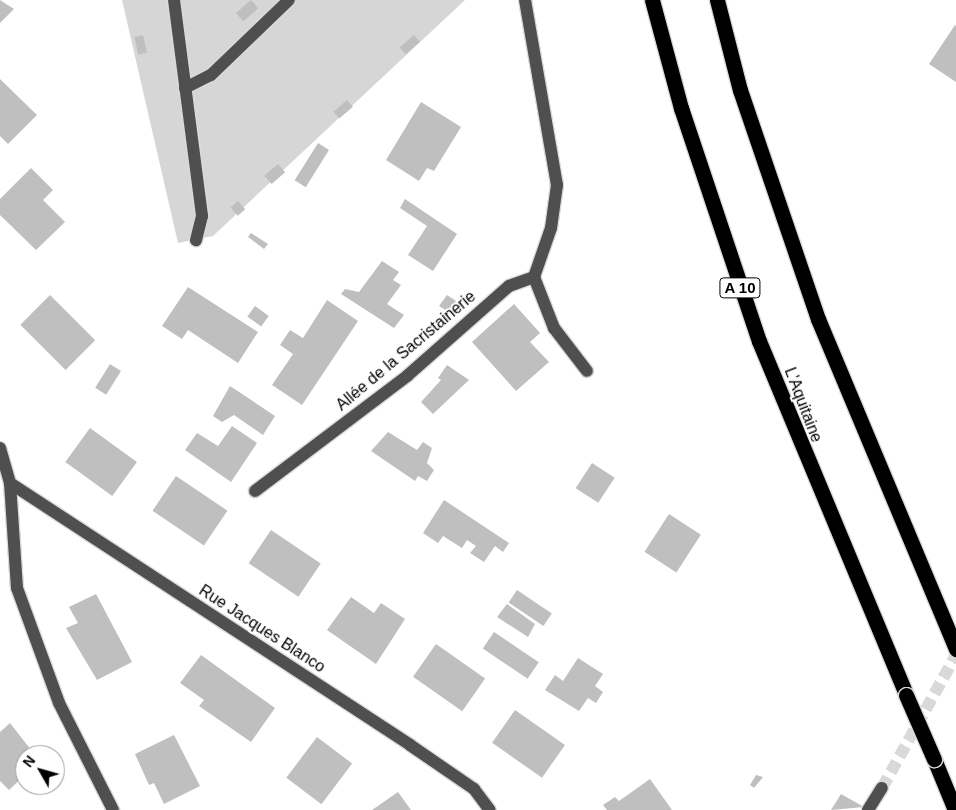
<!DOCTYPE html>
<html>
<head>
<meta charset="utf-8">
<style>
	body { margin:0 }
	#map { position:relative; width:956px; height:810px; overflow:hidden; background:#fff; font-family:Helvetica,sans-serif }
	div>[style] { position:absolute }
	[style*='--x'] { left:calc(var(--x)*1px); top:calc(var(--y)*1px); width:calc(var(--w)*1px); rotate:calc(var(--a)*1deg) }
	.green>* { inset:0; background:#d6d6d6 }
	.building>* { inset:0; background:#bfbfbf; transform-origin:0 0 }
	.minor-tunnel>* { height:12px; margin-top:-6px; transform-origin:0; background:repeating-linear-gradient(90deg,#d9d9d9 0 12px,transparent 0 18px) }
	.roads { filter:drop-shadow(1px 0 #dbdbdb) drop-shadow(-1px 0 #dbdbdb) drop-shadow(0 1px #dbdbdb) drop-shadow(0 -1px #dbdbdb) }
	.minor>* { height:12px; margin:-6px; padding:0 6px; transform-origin:6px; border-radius:6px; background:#4f4f4f }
	.highway>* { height:15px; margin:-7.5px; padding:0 7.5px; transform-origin:7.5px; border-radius:7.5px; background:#000 }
	.bridges { filter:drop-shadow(1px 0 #dbdbdb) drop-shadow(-1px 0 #dbdbdb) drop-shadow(0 1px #dbdbdb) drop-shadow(0 -1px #dbdbdb) }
	.highway-bridge>* { height:15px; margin:-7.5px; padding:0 7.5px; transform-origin:7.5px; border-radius:7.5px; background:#000 }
	span { translate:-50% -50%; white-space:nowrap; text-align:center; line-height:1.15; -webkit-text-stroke:4px #fff; paint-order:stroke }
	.shield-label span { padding:1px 4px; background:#fff; border:1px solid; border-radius:4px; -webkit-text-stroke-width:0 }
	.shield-label { font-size:15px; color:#000; font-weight:700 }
	.street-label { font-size:16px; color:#000 }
	.north { position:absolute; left:15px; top:745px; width:50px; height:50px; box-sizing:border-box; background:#fff; border:1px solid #999; border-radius:50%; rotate:308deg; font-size:14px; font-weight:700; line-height:20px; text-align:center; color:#000 }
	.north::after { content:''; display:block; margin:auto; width:18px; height:22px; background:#000; clip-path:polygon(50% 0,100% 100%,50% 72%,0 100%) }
</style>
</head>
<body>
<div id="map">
	<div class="green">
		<div style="clip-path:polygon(122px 0,465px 0,213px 236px,178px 243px)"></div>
	</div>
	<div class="building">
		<div style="clip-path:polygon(0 0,14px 9px,0 23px)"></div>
		<div style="left:251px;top:0;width:11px;height:20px;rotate:49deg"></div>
		<div style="clip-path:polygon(955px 25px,956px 26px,956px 82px,929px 64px)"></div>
		<div style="left:143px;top:35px;width:18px;height:9px;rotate:77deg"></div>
		<div style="left:414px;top:35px;width:9px;height:19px;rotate:49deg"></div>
		<div style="clip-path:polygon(0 79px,37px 115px,8px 144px,0 136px)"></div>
		<div style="left:347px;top:100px;width:9px;height:18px;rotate:49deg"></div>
		<div style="clip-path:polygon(421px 102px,461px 127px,434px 171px,427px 168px,419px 181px,386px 160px)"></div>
		<div style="left:318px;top:143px;width:13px;height:44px;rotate:32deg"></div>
		<div style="left:278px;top:164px;width:11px;height:18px;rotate:49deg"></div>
		<div style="clip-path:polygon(31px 168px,53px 190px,43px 200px,65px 222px,36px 250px,0 215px,0 199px)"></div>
		<div style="clip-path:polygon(405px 199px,457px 234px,433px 271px,408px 255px,427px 226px,400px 208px)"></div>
		<div style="left:238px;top:201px;width:11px;height:10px;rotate:49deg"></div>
		<div style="clip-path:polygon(251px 233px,268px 244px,264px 249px,248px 237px)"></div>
		<div style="clip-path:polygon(382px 261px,399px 272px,393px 280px,401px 285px,387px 304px,404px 315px,394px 328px,341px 294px,345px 289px,359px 292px)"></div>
		<div style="clip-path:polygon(188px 287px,258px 332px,238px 363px,188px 330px,182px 339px,162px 326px)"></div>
		<div style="left:50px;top:295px;width:64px;height:42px;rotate:45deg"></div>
		<div style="clip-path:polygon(447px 295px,465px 307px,455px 316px,439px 306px)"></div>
		<div style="clip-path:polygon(327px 300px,358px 321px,302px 405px,272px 385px,293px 354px,280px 345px,290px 330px,303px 338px)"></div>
		<div style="clip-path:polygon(514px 304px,540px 333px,530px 342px,549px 362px,516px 391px,472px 342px)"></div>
		<div style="left:255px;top:306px;width:17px;height:13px;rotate:36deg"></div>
		<div style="left:110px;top:364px;width:13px;height:28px;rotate:32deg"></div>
		<div style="clip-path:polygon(447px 365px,469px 380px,433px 414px,421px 402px,441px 380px,438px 378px)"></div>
		<div style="clip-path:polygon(230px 386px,275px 416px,263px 435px,234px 415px,222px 422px,213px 416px)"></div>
		<div style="clip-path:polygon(232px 426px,257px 443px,231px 482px,185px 450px,197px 433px,218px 446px)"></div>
		<div style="left:90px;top:428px;width:58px;height:42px;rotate:36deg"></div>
		<div style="clip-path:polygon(388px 432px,417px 450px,423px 442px,432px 448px,427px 463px,434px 470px,427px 481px,418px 476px,415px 481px,371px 451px)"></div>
		<div style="left:592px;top:463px;width:27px;height:30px;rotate:33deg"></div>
		<div style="left:176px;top:476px;width:62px;height:42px;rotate:34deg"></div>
		<div style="clip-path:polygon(444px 500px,509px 543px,503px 552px,495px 546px,484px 562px,470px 553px,476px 546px,467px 540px,462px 548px,443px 536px,438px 543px,423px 533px)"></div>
		<div style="left:669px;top:514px;width:38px;height:45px;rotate:33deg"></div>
		<div style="left:271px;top:530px;width:60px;height:40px;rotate:34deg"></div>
		<div style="left:517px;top:590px;width:42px;height:15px;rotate:34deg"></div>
		<div style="clip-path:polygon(96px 594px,132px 662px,97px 680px,66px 628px,78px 623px,69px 607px)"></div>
		<div style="clip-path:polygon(351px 597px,374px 613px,381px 603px,405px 619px,376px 664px,327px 630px)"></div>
		<div style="clip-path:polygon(507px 604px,535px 624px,528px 637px,497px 617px)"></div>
		<div style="left:494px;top:632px;width:54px;height:20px;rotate:34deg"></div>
		<div style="left:436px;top:644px;width:60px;height:40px;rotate:35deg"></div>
		<div style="clip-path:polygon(201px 655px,275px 708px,251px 742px,199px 706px,204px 700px,180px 683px)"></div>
		<div style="clip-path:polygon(578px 658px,603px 674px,595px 686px,603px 692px,596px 703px,588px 698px,579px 711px,545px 690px,555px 675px,563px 681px)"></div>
		<div style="left:515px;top:710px;width:61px;height:40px;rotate:35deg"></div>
		<div style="clip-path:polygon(10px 723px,35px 755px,25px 755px,25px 775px,9px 790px,0 781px,0 732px)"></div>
		<div style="clip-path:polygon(174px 735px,200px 786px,164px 804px,154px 783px,149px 785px,135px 754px)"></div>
		<div style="left:317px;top:737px;width:44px;height:51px;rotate:37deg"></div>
		<div style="clip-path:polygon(756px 775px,763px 777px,754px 788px,750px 785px)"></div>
		<div style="clip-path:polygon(650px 779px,672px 810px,607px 810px,603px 805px,615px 797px,619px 801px)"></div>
		<div style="clip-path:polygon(398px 792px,411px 810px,372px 810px)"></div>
		<div style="clip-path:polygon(841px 794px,864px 807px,831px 810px)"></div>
	</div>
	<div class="minor-tunnel">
		<div style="--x:882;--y:788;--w:152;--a:-60.9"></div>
	</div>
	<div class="roads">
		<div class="minor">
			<div style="--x:174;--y:0;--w:218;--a:82.6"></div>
			<div style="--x:202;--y:216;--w:25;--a:104"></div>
			<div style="--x:525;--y:0;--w:188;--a:80.2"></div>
			<div style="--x:557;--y:185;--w:43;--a:97.9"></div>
			<div style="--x:551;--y:228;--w:52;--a:109.1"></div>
			<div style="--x:534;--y:277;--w:55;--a:68.6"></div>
			<div style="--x:554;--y:328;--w:54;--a:52.5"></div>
			<div style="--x:185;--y:88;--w:29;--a:-27"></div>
			<div style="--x:211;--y:75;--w:108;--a:-43.9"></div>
			<div style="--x:0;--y:448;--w:36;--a:74"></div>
			<div style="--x:10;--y:483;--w:105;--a:86.2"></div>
			<div style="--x:17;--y:588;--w:122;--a:69.9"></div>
			<div style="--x:59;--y:703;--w:120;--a:63.2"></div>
			<div style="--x:10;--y:483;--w:478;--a:33.2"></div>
			<div style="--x:410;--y:745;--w:78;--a:34.5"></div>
			<div style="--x:474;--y:789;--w:26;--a:53"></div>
			<div style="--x:255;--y:491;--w:191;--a:-37.1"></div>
			<div style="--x:407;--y:376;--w:136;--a:-41.4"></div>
			<div style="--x:509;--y:286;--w:27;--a:-20"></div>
			<div style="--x:868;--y:810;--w:26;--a:-58"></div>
		</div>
		<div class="highway">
			<div style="--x:652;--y:0;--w:112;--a:75"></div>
			<div style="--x:681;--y:108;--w:246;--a:71.5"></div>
			<div style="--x:759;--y:341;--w:383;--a:67.4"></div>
			<div style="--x:717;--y:0;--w:93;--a:75.7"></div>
			<div style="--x:740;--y:90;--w:242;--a:71.2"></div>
			<div style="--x:818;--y:319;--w:358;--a:67.3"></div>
			<div style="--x:934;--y:759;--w:55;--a:67.6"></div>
		</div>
	</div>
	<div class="bridges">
		<div class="highway-bridge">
			<div style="--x:906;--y:695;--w:70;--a:66.4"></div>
		</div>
	</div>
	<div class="shield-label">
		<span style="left:740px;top:288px">A 10</span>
	</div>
	<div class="street-label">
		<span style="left:406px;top:351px;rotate:-40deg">Allée de la Sacristainerie</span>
		<span style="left:803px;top:405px;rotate:69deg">L'Aquitaine</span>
		<span style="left:262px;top:629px;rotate:33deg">Rue Jacques Blanco</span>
	</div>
	<div class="north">N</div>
</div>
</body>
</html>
